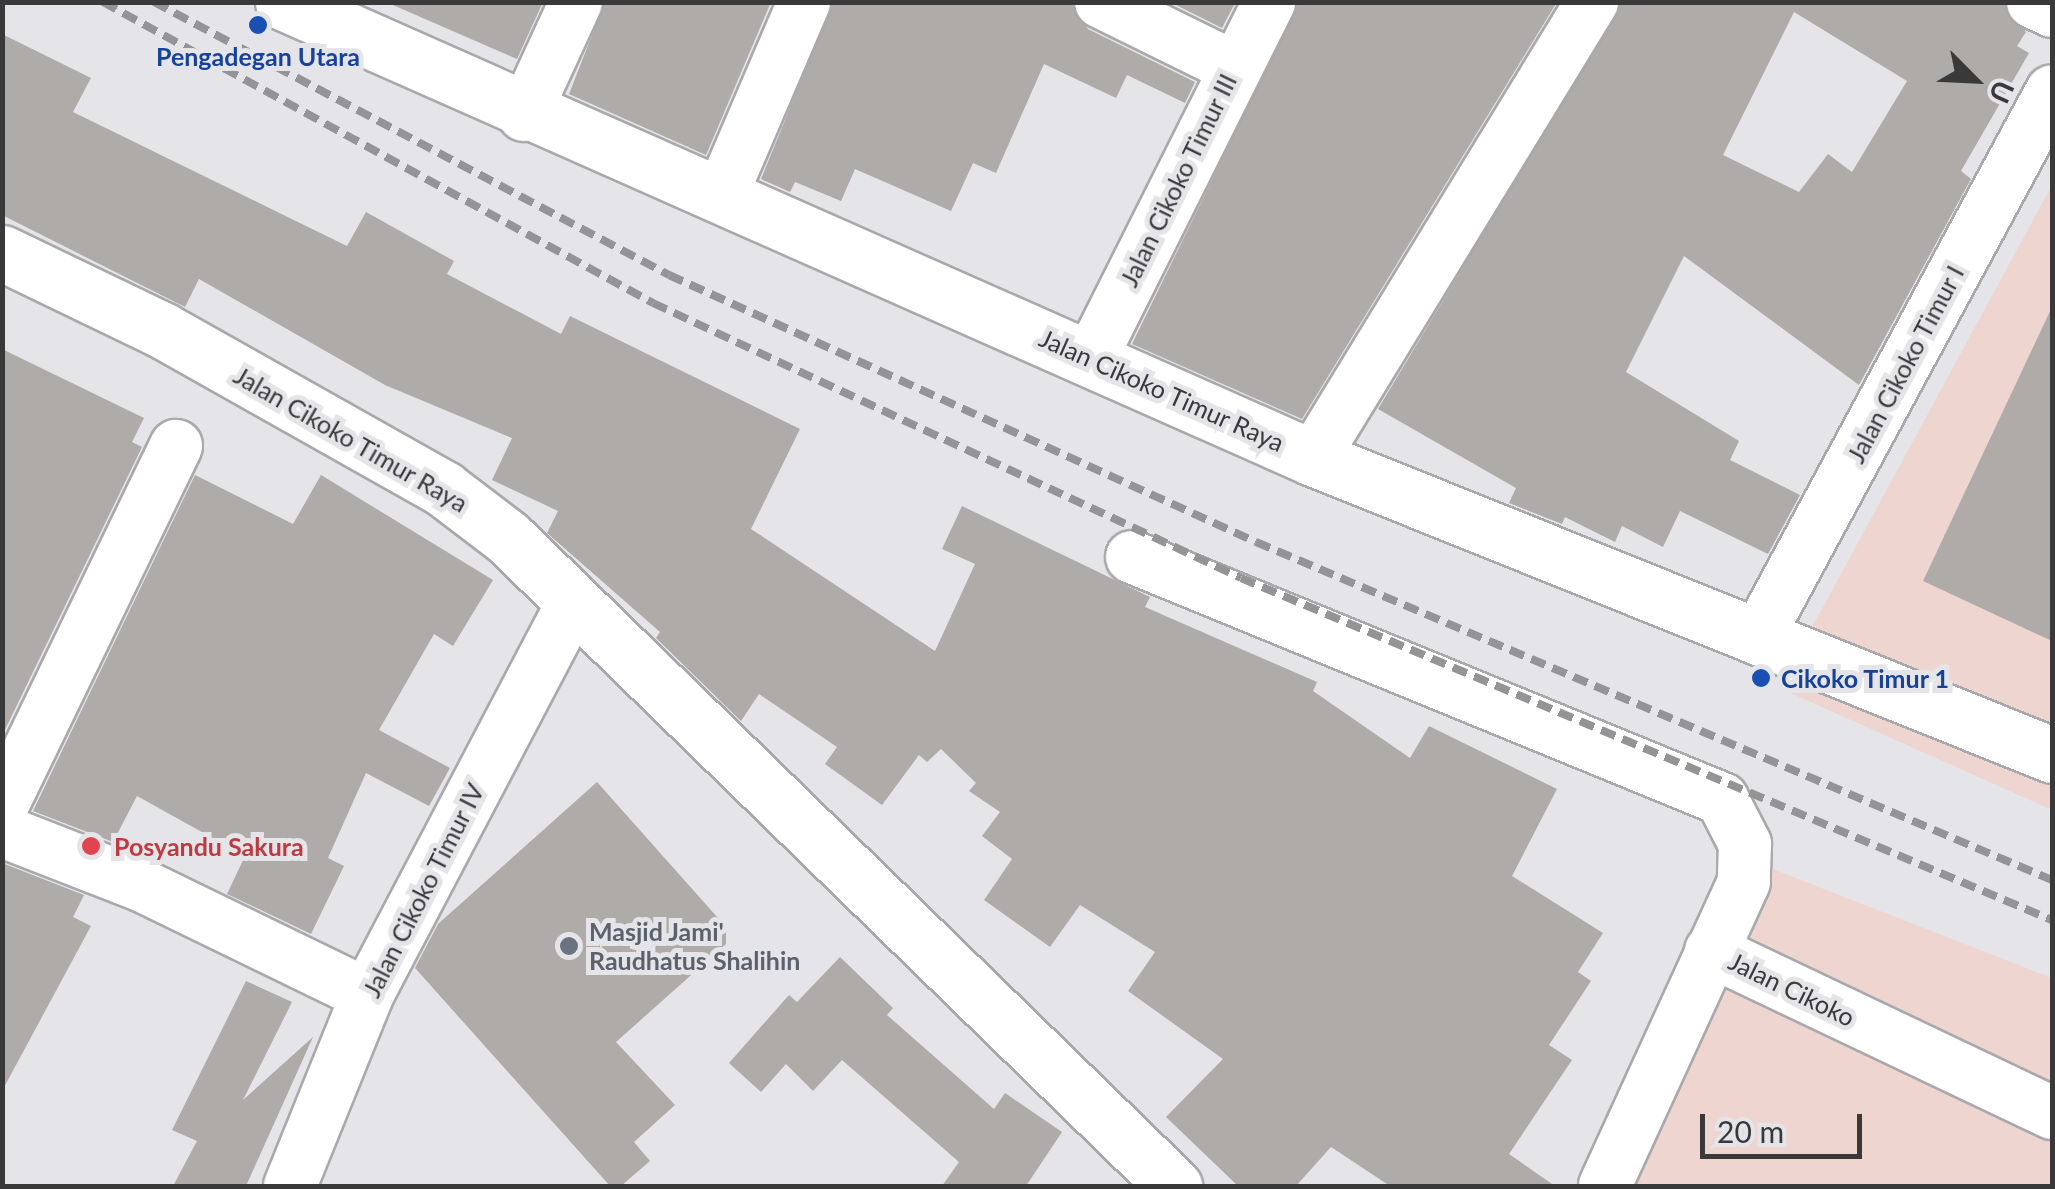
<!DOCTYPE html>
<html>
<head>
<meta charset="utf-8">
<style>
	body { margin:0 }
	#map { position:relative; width:2055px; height:1189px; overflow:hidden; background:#e5e5e9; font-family:Lato,sans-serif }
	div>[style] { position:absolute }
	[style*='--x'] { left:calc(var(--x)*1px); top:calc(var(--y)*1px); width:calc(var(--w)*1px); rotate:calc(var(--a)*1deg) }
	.commercial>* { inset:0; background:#efd5d0 }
	.building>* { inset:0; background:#aeaba8 }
	.roads { filter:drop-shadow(2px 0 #a9a8ac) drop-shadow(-2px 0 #a9a8ac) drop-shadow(0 2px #a9a8ac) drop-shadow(0 -2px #a9a8ac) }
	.minor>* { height:52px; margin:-26px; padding:0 26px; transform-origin:26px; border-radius:26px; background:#fff }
	.tertiary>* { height:55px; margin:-27.5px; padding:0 27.5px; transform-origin:27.5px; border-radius:27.5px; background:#fff }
	.rail>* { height:8px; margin-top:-4px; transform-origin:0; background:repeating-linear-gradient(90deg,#949497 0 15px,transparent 0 23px) }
	.dots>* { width:28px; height:28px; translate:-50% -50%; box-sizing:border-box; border:5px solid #e5e5e9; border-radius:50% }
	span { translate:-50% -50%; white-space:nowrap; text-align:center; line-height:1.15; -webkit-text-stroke:10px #e5e5e9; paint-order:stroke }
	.transit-label { font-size:25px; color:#164399; font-weight:700 }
	.left { translate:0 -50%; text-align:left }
	.street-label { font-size:25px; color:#39393a }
	.health-label { font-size:25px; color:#be3a42; font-weight:700 }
	.worship-label { font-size:25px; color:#5b616d; font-weight:700 }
	.frame { position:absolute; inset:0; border:5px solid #39393a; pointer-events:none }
	.north { position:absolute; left:1925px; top:30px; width:100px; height:100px; -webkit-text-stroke:8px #e5e5e9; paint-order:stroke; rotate:114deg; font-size:28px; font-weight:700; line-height:40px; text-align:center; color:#39393a }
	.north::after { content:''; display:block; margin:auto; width:35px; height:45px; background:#39393a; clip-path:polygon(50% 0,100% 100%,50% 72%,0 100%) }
	.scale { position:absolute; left:1700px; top:1114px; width:162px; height:45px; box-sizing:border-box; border:5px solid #39393a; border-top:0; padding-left:12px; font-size:30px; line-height:35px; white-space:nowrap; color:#39393a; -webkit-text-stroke:8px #e5e5e9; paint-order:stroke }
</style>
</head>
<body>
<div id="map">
	<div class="commercial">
		<div style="clip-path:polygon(2052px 185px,2052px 810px,1779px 688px)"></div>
		<div style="clip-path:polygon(1745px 858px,2052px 978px,2052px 1186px,1592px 1186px)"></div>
	</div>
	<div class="building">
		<div style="clip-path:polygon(386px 2px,543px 2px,517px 59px)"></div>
		<div style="clip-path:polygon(605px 2px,771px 2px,706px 155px,569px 94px)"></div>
		<div style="clip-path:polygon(833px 2px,1071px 2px,1088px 29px,1195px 82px,1185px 103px,1127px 75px,1116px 98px,1044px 64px,996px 173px,973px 163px,951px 211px,855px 169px,841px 201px,795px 182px,790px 192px,761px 179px)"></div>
		<div style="clip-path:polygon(1170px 2px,1233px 2px,1235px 3px,1222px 28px)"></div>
		<div style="clip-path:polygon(1299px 2px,1557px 2px,1302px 419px,1132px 344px)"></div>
		<div style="clip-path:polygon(evenodd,1622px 2px,2003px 2px,2026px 32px,2017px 46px,2029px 53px,1961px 171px,1971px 179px,1859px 385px,1684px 256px,1626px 372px,1739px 441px,1730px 460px,1800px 495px,1768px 554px,1680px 511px,1663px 547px,1622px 526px,1615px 542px,1565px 517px,1562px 524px,1509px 503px,1516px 488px,1378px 409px,1622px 2px,1794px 12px,1907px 81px,1852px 172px,1828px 154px,1799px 192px,1723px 155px,1794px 12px)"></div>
		<div style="clip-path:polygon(2px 34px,91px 78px,73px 112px,347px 246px,366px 212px,454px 261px,447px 274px,561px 334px,570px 316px,800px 429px,751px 529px,935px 651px,975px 564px,942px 549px,962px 506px,1150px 597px,1145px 607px,1317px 682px,1313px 691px,1410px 758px,1429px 726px,1557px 789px,1512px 876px,1603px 933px,1578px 972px,1591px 981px,1549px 1045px,1572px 1060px,1509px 1154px,1555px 1186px,1390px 1186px,1331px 1147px,1296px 1186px,1238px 1186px,1166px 1117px,1223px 1059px,1128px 991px,1155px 952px,1080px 905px,1050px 947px,984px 900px,1012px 859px,982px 836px,1000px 812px,969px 791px,976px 783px,941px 749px,927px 762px,919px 755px,882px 805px,825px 764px,837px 747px,759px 694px,741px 721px,656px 638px,660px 632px,547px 533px,558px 511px,492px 480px,512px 438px,385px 385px,199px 279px,185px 307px,2px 215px)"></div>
		<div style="clip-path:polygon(2052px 307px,2052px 641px,1923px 581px)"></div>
		<div style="clip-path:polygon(2px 349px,144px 418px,132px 442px,142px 447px,2px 736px)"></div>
		<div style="clip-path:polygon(195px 475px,293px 524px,321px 475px,493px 580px,453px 646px,434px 634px,379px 730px,450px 768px,429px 806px,366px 773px,328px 858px,344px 866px,311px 934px,227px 894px,245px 856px,137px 796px,113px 842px,33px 811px)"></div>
		<div style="clip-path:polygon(597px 782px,726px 927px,726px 944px,616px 1042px,675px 1105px,634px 1142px,650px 1161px,621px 1186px,610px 1186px,415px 968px,438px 924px)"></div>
		<div style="clip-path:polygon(2px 863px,84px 895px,73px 917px,91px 926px,2px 1091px)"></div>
		<div style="clip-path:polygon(840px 957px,893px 1008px,887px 1015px,994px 1109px,1005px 1093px,1062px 1132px,1026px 1186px,942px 1186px,959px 1162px,842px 1060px,813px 1091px,786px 1064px,761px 1092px,729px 1063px,789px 995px,797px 1002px)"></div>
		<div style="clip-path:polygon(246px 981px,292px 1002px,243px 1100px,313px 1037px,246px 1186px,173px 1186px,197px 1141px,172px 1130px)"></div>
	</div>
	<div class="roads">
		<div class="minor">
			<div style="--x:1101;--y:2;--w:147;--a:26.2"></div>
			<div style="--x:2033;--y:2;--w:21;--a:25"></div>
			<div style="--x:524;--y:115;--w:124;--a:-65.3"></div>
			<div style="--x:721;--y:196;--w:211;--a:-66.8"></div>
			<div style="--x:1091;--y:358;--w:398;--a:-63.4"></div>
			<div style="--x:1313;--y:458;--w:535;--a:-58.54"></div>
			<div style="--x:1132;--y:557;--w:638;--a:22.3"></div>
			<div style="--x:1722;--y:799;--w:51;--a:62.9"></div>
			<div style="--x:1745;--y:844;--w:38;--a:92"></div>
			<div style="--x:1744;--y:882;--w:334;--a:114.6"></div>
			<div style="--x:1757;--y:638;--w:621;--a:-61.66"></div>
			<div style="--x:2;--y:806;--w:400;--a:-64.2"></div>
			<div style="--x:2;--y:831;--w:151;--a:21.3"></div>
			<div style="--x:143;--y:886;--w:249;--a:25.9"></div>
			<div style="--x:1711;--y:951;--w:378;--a:25.4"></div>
			<div style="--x:290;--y:1186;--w:206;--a:-68"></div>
			<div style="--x:367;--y:995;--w:445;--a:-62.3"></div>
		</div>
		<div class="tertiary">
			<div style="--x:283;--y:2;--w:1126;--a:23.88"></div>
			<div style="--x:1313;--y:458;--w:796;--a:21.89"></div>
			<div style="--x:2;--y:253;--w:178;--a:25.7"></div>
			<div style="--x:162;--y:330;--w:324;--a:29.4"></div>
			<div style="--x:444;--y:489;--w:79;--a:37.3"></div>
			<div style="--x:507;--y:537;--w:931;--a:44.22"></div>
		</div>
	</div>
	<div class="rail">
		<div style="--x:103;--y:2;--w:627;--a:28.69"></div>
		<div style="--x:653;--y:303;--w:649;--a:25.06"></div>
		<div style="--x:1241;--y:578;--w:880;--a:22.87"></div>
		<div style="--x:154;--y:2;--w:583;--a:27.93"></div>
		<div style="--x:669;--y:275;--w:645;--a:24.46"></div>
		<div style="--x:1256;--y:542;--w:865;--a:23.01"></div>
	</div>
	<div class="dots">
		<div style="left:258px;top:25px;background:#1a4fb4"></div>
		<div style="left:1761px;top:678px;background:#1a4fb4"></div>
		<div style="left:91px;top:846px;background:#e0444e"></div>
		<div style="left:569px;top:946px;background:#6b7280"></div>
	</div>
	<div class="transit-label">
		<span style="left:258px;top:56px">Pengadegan Utara</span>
		<span class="left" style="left:1781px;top:678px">Cikoko Timur 1</span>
	</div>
	<div class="street-label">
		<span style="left:1178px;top:180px;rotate:-64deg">Jalan Cikoko Timur III</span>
		<span style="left:1905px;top:364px;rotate:-62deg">Jalan Cikoko Timur I</span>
		<span style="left:1162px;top:390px;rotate:24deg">Jalan Cikoko Timur Raya</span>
		<span style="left:351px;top:439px;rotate:30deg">Jalan Cikoko Timur Raya</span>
		<span style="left:423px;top:890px;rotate:-63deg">Jalan Cikoko Timur IV</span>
		<span style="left:1792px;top:989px;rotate:26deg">Jalan Cikoko</span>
	</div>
	<div class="health-label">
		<span class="left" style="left:114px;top:846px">Posyandu Sakura</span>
	</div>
	<div class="worship-label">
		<span class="left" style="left:589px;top:946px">Masjid Jami'<br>Raudhatus Shalihin</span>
	</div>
	<div class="frame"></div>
	<div class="north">U</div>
	<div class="scale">20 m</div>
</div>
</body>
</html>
